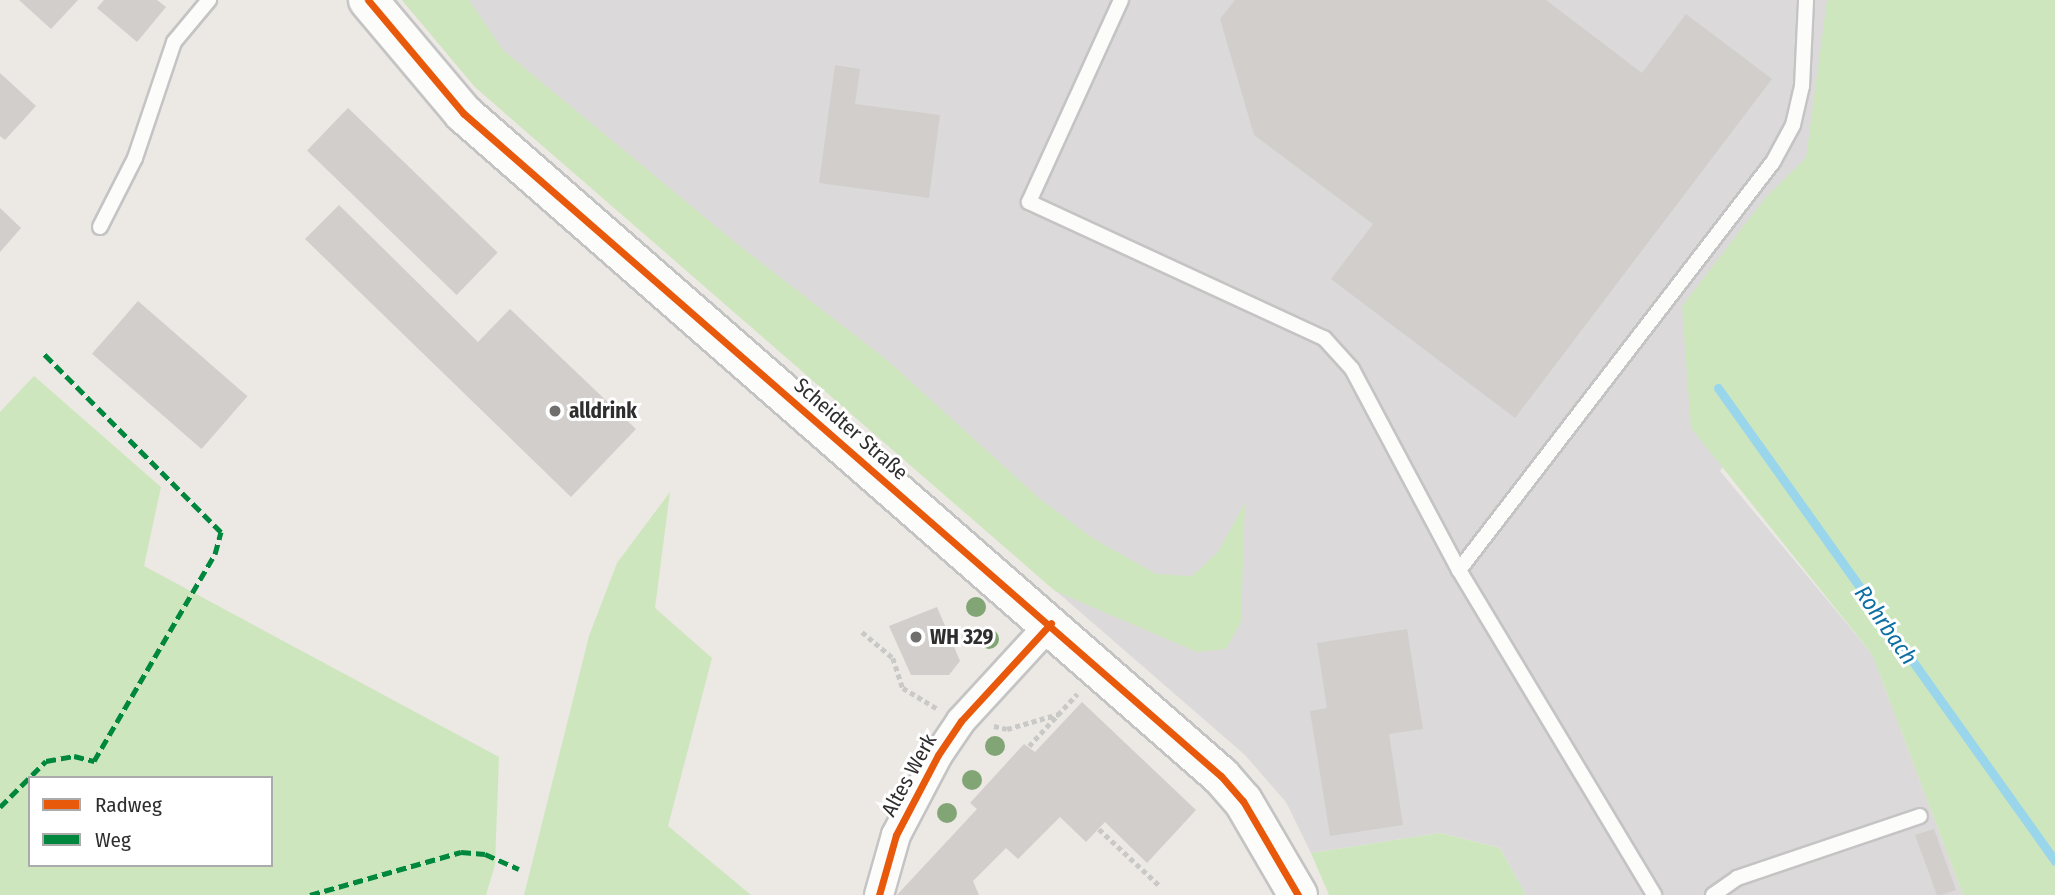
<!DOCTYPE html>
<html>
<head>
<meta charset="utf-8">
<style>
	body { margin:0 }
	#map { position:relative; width:2055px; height:895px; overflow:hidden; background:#ece8e4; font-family:"Fira Sans Condensed",sans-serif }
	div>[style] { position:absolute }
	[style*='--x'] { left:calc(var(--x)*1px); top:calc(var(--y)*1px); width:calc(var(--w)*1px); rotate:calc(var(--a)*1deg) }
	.industrial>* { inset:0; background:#dcd9db }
	.green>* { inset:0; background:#cee6be }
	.stream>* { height:9px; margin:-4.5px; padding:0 4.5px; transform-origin:4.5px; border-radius:4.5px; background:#99d6ec }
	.building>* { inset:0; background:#d1cecb; transform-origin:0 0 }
	.path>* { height:4.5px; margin-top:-2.25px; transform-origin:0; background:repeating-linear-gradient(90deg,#c9c9c8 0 5px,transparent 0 8.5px) }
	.roads { filter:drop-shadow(2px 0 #c5c4c5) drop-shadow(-2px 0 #c5c4c5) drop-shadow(0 2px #c5c4c5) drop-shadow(0 -2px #c5c4c5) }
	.service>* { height:14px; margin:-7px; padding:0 7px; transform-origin:7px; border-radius:7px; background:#fcfcfb }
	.minor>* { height:28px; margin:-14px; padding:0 14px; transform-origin:14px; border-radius:14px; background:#fcfcfb }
	.secondary>* { height:38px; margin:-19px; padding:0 19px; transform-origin:19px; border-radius:19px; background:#fcfcfb }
	.quiet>* { height:5px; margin-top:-2.5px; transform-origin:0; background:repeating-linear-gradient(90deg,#00873e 0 10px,transparent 0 15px) }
	.cycleway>* { height:7px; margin:-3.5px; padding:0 3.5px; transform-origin:3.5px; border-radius:3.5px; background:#e8590c }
	.trees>* { width:20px; height:20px; margin:-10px; border-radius:50%; background:#82a575 }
	.dots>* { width:19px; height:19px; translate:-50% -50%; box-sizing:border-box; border:4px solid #fff; border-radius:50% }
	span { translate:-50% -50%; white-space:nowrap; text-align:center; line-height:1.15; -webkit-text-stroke:6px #fff; paint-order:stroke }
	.poi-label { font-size:21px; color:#2e2e2e; font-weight:700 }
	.left { translate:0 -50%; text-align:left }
	.street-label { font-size:21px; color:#2e2e2e }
	.water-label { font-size:23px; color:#0d6fa3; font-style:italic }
	.legend { position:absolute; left:28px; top:776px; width:245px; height:91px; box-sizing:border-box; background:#fff; border:2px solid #ababab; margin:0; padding:9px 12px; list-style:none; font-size:21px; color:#2e2e2e }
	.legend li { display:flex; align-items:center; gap:14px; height:35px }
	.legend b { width:35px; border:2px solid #ababab }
</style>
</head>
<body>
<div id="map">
	<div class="industrial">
		<div style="clip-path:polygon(402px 0,2055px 0,1720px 471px,1872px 654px,1963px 895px,1526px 895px,1500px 848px,1440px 833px,1311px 853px,1286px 802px,1245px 755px,475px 87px)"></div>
	</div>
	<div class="green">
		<div style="clip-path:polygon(402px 0,469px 0,503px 50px,736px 243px,887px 360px,1040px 499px,1094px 539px,1156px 574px,1192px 576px,1218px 552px,1245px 503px,1241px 622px,1226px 649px,1197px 652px,1055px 591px,475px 87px)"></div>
		<div style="clip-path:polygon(1827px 0,2055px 0,2055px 895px,1963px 895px,1872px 654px,1691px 428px,1682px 306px,1766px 197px,1806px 158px)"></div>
		<div style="clip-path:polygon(evenodd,34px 376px,161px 487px,144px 566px,499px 757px,495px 865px,486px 895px,0 895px,0 412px,34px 376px,30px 778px,271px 778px,271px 865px,30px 865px,30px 778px)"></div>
		<div style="clip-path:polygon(670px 492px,655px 608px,712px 658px,668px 826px,751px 895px,524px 895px,589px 636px,617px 563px)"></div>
		<div style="clip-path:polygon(1440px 833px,1500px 848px,1526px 895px,1329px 895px,1311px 853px)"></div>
	</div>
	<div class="stream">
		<div style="--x:1718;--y:388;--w:581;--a:54.53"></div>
	</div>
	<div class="building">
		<div style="clip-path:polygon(19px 0,78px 0,51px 29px)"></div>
		<div style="clip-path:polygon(104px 0,157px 0,166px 7px,137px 42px,97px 8px)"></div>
		<div style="clip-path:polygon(1235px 0,1546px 0,1642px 73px,1686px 14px,1772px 79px,1515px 418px,1331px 279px,1373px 224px,1254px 135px,1220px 19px)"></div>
		<div style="clip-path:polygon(835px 65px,860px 69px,855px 104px,940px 115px,929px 198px,819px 183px)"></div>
		<div style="clip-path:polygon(0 73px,36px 106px,5px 140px,0 136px)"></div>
		<div style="left:348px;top:108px;width:208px;height:59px;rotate:44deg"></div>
		<div style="clip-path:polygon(339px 205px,478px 342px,510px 309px,636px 429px,571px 497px,305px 239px)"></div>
		<div style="clip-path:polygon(0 208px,21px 228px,0 252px)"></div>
		<div style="left:138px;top:301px;width:145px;height:70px;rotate:41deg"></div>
		<div style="clip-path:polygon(937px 607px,960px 661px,949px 675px,911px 675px,889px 626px)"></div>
		<div style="clip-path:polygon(1407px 629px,1423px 729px,1389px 734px,1403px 825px,1330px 836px,1310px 711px,1327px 708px,1317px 643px)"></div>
		<div style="clip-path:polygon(1082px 702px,1196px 810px,1147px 863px,1105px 822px,1086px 842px,1060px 817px,1018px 859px,1006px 848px,973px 881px,979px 895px,897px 895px,977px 809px,970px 803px,1024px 744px,1035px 752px)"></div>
		<div style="clip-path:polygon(1934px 829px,1956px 890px,1941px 895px,1937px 895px,1915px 835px)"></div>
	</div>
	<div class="path">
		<div style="--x:862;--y:632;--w:40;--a:40"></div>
		<div style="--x:893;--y:658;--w:32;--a:72"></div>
		<div style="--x:903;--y:688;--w:39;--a:31"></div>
		<div style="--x:994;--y:726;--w:13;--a:13"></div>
		<div style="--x:1007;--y:729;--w:54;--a:-16.1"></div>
		<div style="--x:1029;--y:746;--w:71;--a:-47.3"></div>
		<div style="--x:1099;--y:829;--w:83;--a:43.1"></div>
	</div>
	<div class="roads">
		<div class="service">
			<div style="--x:1121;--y:0;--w:222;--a:114.5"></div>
			<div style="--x:1029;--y:202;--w:325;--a:24.8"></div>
			<div style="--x:1324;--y:338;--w:42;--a:47.9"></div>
			<div style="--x:1352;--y:369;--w:228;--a:62"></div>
			<div style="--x:1459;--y:570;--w:379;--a:59"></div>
			<div style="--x:100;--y:227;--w:77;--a:-63.1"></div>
			<div style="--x:135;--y:158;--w:122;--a:-71.4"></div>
			<div style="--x:174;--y:42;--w:55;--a:-50.2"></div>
			<div style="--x:1459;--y:570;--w:515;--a:-52.42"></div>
			<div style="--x:1773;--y:162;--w:42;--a:-61.6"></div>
			<div style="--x:1793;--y:125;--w:40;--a:-77"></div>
			<div style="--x:1802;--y:86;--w:86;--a:-87.3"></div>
			<div style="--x:1713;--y:895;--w:29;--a:-35"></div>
			<div style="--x:1737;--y:878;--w:193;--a:-18.7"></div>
		</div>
		<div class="minor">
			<div style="--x:879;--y:895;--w:62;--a:-74.2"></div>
			<div style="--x:896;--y:835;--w:90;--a:-62.3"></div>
			<div style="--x:938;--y:755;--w:41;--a:-55.9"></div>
			<div style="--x:961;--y:721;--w:133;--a:-47.4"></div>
		</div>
		<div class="secondary">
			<div style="--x:368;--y:0;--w:148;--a:49.9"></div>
			<div style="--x:463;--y:113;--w:1007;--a:41.18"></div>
			<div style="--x:1221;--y:776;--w:33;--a:49"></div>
			<div style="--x:1243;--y:801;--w:109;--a:59.7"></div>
		</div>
	</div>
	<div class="quiet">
		<div style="--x:0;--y:807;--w:65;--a:-45"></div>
		<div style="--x:46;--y:761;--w:28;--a:-10"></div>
		<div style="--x:74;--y:756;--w:21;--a:14"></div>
		<div style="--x:94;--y:761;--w:240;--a:-59.7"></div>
		<div style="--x:215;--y:554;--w:23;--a:-75"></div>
		<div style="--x:221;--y:532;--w:252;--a:-134.8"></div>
		<div style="--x:310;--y:895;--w:157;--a:-15.9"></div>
		<div style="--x:461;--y:852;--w:24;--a:5"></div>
		<div style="--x:485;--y:854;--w:37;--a:24"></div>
	</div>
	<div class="cycleway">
		<div style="--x:368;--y:0;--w:148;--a:49.9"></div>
		<div style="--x:463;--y:113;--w:1007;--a:41.18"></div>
		<div style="--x:1221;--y:776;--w:33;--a:49"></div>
		<div style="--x:1243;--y:801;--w:109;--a:59.7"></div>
		<div style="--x:879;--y:895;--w:62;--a:-74.2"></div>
		<div style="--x:896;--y:835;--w:90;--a:-62.3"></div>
		<div style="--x:938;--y:755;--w:41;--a:-55.9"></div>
		<div style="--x:961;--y:721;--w:133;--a:-47.4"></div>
	</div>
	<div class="trees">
		<div style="left:976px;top:607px"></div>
		<div style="left:989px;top:639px"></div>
		<div style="left:995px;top:746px"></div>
		<div style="left:972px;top:780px"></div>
		<div style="left:947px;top:813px"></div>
	</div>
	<div class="dots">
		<div style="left:555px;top:411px;background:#706f6e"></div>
		<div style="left:916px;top:637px;background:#706f6e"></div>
	</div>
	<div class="poi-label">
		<span class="left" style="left:569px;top:411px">alldrink</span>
		<span class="left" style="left:930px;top:637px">WH 329</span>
	</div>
	<div class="street-label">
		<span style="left:851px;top:429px;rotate:41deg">Scheidter Straße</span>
		<span style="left:909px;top:775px;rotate:-61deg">Altes Werk</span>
	</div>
	<div class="water-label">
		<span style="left:1886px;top:625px;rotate:55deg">Rohrbach</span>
	</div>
	<ul class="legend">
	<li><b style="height:9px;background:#e8590c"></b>Radweg</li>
	<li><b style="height:9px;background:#00873e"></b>Weg</li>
	</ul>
</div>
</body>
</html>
